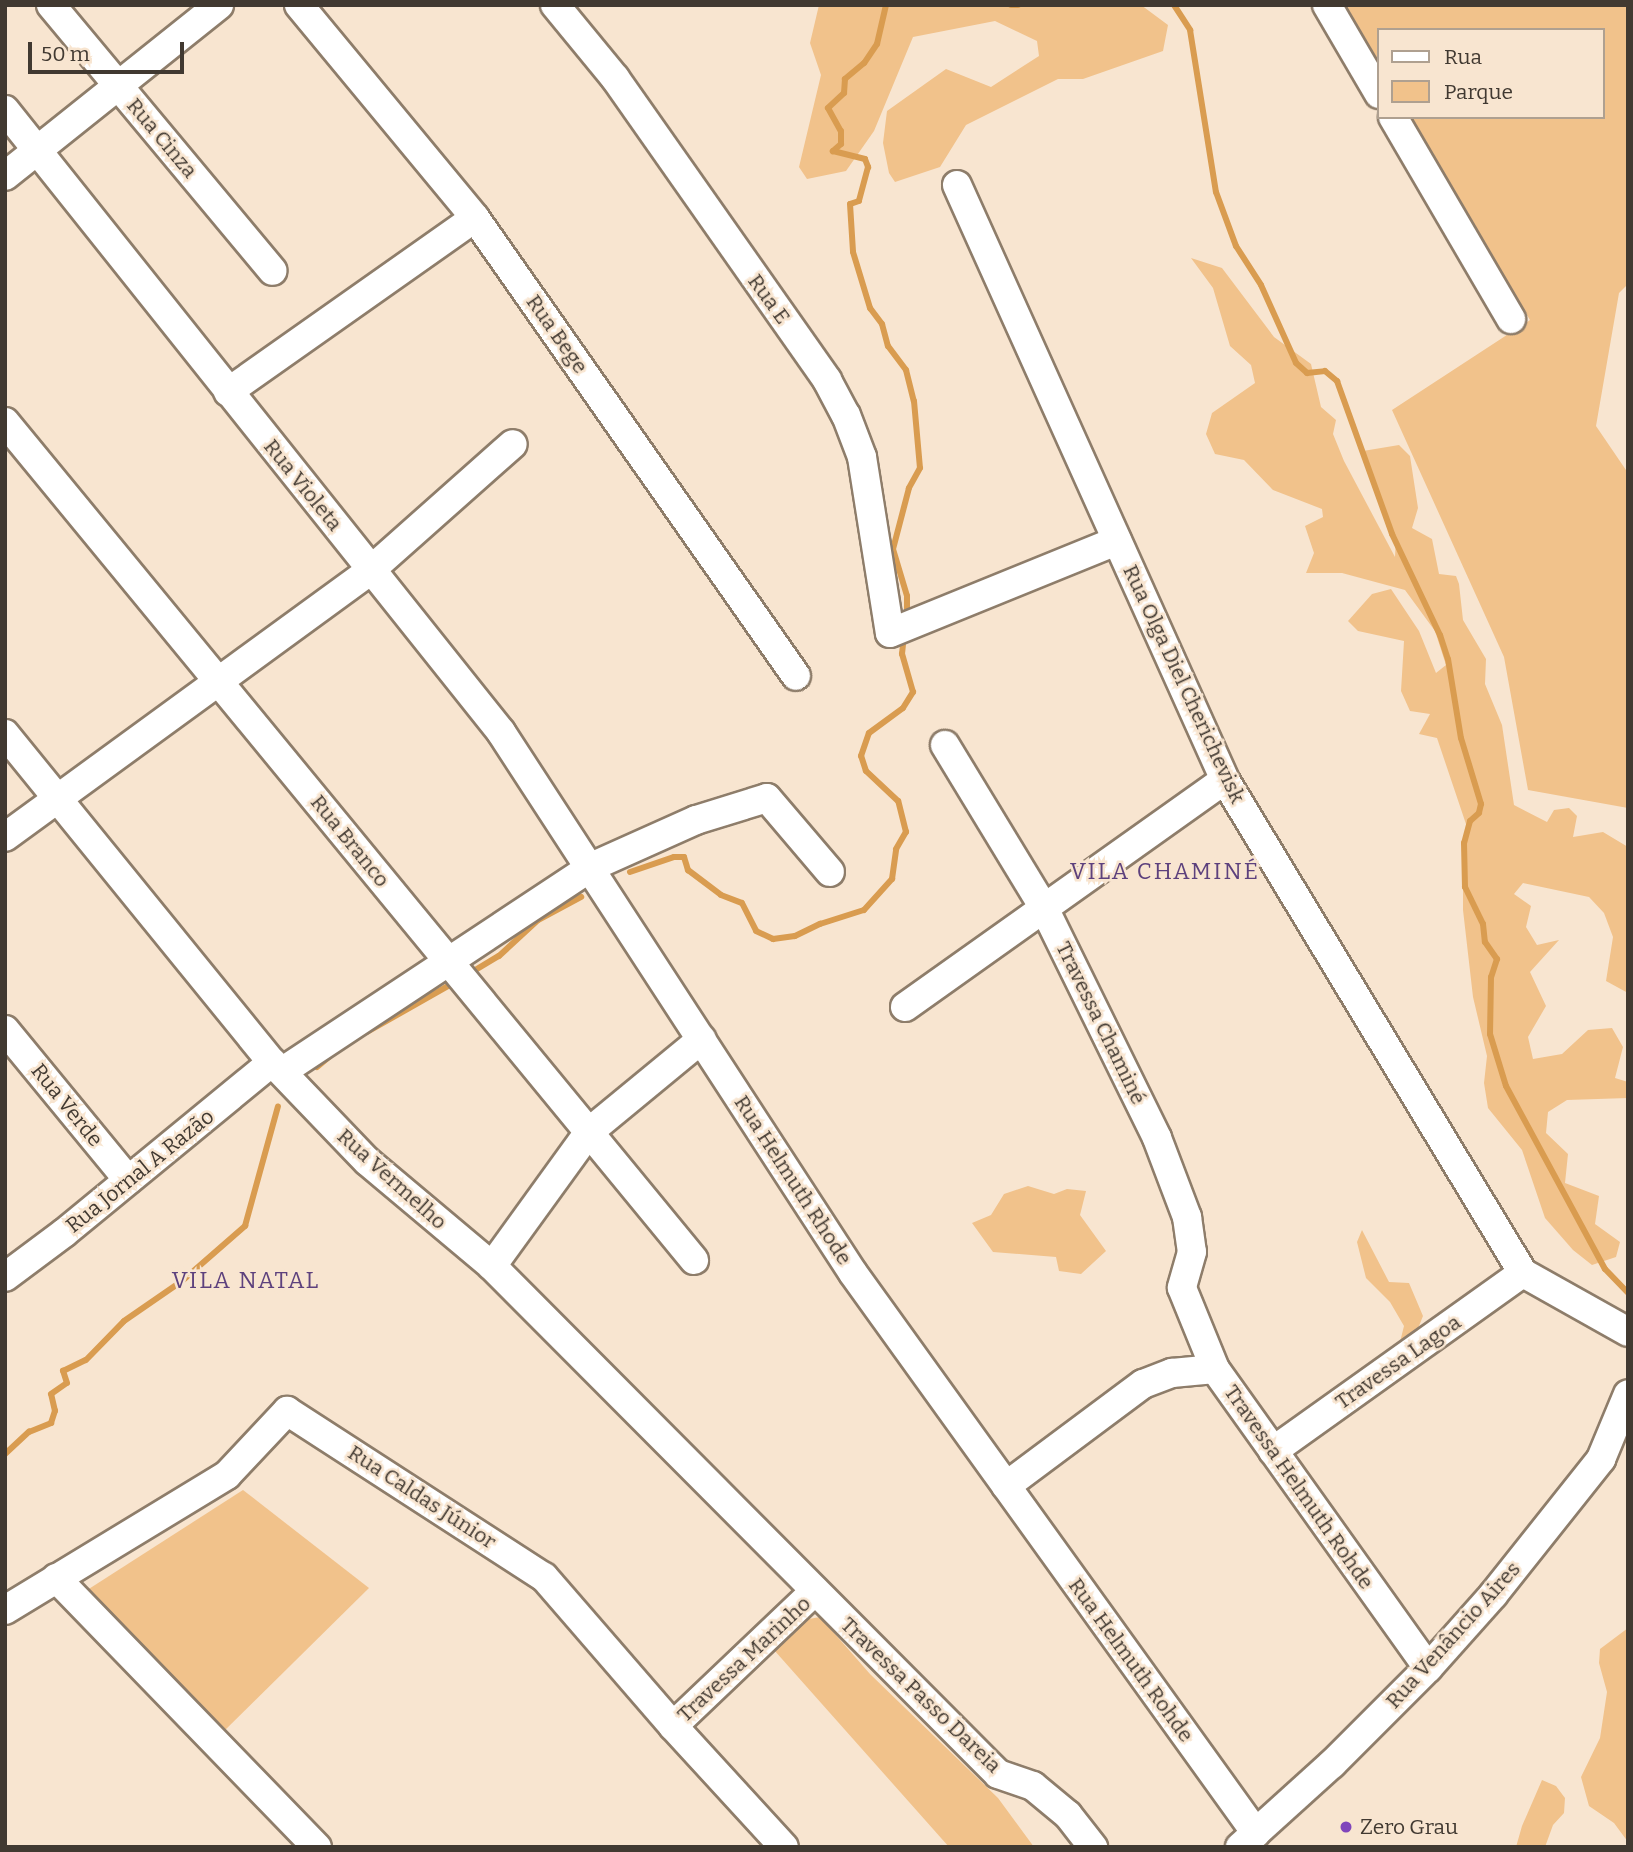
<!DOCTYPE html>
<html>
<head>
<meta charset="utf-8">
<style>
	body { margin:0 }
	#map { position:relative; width:1633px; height:1852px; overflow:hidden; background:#f8e5d0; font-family:Bitter,serif }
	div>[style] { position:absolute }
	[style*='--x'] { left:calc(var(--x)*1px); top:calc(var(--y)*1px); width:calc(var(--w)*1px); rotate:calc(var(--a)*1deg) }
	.green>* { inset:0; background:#f1c28b }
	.stream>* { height:6px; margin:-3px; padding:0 3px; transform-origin:3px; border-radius:3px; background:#d99c50 }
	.roads { filter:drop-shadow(2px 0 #8e7d6a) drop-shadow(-2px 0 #8e7d6a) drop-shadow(0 2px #8e7d6a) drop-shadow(0 -2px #8e7d6a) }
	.minor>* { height:28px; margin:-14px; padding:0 14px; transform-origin:14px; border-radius:14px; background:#fff }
	.dots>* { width:19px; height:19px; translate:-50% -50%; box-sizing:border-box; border:4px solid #f8e5d0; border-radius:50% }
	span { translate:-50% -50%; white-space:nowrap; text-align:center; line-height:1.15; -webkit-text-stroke:5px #f8e5d0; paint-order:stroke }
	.street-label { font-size:21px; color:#413931 }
	.poi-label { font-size:21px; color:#413931 }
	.left { translate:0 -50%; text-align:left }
	.neighbourhood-label { font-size:23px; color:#5d417d; letter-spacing:2px }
	.frame { position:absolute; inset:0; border:7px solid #413931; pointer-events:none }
	.legend { position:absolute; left:1377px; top:28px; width:228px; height:91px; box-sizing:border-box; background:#f8e5d0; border:2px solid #afa090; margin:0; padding:9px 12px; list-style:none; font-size:21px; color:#413931 }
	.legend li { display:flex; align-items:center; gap:14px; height:35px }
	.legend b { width:35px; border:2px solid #afa090 }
	.scale { position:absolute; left:28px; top:42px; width:156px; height:32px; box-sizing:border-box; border:4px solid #413931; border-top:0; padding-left:9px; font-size:21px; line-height:24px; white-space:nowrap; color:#413931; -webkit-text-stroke:5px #f8e5d0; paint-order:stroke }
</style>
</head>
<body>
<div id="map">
	<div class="green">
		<div style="clip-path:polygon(819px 5px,1141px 5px,1168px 25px,1163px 51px,1083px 79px,1058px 79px,966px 125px,940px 167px,895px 182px,889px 173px,883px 143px,887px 111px,946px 69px,991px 87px,1039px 56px,1037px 41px,995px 21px,913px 37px,874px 131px,846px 171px,807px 179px,799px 167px,821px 75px,810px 43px)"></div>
		<div style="clip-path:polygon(1340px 5px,1628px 5px,1628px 284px,1619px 293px,1596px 426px,1628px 473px,1628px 808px,1528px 790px,1504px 657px,1392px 410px,1530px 320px,1407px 117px,1603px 117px,1603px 30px,1379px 30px,1379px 71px)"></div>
		<div style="clip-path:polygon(1191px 258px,1222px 268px,1274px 337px,1311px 364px,1321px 407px,1336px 420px,1333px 434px,1344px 461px,1395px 557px,1396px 537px,1363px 451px,1399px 445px,1410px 456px,1418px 508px,1412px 528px,1432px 539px,1439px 574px,1456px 576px,1459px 584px,1463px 620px,1486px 659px,1485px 684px,1502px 725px,1514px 805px,1547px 822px,1554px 810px,1569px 808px,1577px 816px,1573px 837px,1603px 832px,1628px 847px,1628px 993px,1606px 981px,1613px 937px,1604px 913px,1589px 897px,1523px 883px,1514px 894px,1531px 906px,1526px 927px,1537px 945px,1559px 940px,1530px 972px,1546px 1006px,1528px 1037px,1533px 1059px,1562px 1054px,1588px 1030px,1612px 1028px,1623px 1047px,1615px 1078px,1628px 1082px,1628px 1098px,1567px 1100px,1548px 1112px,1546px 1133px,1568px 1154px,1565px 1183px,1599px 1196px,1595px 1224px,1620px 1242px,1616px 1257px,1592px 1265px,1573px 1250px,1545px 1218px,1522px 1150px,1488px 1108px,1484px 1083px,1487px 1056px,1473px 997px,1463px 910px,1463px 859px,1468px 830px,1437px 738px,1419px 734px,1430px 714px,1410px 711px,1401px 691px,1404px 641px,1358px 631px,1348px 621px,1372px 594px,1391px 589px,1419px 631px,1436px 673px,1446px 665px,1435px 631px,1405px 590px,1342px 573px,1306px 573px,1314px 553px,1305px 526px,1323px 517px,1322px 509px,1273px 490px,1244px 460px,1215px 454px,1206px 434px,1212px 413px,1255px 383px,1251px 365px,1230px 346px,1213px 288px)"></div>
		<div style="clip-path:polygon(1028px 1186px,1054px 1194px,1067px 1189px,1086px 1191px,1080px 1215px,1106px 1251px,1081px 1274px,1059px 1271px,1056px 1257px,993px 1252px,972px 1223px,991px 1215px,1004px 1194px)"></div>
		<div style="clip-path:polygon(1362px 1230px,1389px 1282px,1409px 1283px,1423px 1316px,1415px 1336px,1400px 1342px,1404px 1326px,1390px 1302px,1366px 1278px,1357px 1242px)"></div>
		<div style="clip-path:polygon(243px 1490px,369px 1588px,220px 1735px,81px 1594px)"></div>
		<div style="clip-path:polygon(820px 1617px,870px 1674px,998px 1798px,1034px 1847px,949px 1847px,774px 1650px,809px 1619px)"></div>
		<div style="clip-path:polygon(1628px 1628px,1628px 1842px,1614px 1823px,1589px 1806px,1581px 1777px,1600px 1738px,1607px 1692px,1599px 1663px,1600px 1649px)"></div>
		<div style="clip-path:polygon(1542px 1780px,1556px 1786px,1565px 1798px,1564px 1813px,1553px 1825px,1545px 1847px,1516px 1847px,1522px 1826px)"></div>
	</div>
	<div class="stream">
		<div style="--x:886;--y:5;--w:40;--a:103"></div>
		<div style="--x:877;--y:44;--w:23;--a:124"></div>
		<div style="--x:864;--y:63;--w:25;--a:140"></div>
		<div style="--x:845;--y:79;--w:14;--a:94"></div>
		<div style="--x:844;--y:93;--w:22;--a:137"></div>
		<div style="--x:828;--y:108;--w:26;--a:61"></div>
		<div style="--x:841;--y:131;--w:13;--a:90"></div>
		<div style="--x:841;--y:144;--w:11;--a:139"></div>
		<div style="--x:833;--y:151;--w:33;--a:14"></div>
		<div style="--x:865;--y:159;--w:9;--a:69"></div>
		<div style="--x:868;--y:167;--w:35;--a:105"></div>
		<div style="--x:859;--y:201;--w:9;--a:162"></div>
		<div style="--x:850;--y:204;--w:48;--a:86.4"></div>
		<div style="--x:853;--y:252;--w:59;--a:73.1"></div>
		<div style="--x:870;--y:308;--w:20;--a:53"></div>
		<div style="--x:882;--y:324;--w:23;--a:75"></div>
		<div style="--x:888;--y:346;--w:30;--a:53"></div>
		<div style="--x:906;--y:370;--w:32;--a:76"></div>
		<div style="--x:914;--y:401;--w:67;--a:84.9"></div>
		<div style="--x:920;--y:468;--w:23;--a:119"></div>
		<div style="--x:909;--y:488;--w:63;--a:104.7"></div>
		<div style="--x:893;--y:549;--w:49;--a:73.4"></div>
		<div style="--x:907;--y:596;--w:16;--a:90"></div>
		<div style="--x:1011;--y:5;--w:7;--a:0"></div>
		<div style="--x:1174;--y:5;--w:30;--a:57"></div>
		<div style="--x:1190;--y:30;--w:164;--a:80.9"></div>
		<div style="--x:1216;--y:192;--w:58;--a:69.7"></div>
		<div style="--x:1236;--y:246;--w:46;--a:57.3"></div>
		<div style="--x:1261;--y:285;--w:85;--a:65.8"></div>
		<div style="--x:1296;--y:363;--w:15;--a:42"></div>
		<div style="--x:1307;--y:373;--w:18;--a:-6"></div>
		<div style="--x:1325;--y:371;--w:16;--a:40"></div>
		<div style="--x:1337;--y:381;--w:163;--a:70.2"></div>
		<div style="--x:1392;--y:534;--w:112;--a:64.6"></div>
		<div style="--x:1440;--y:635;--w:25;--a:72"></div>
		<div style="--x:1448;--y:659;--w:80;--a:80.7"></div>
		<div style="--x:1461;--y:738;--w:69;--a:73.1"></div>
		<div style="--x:1481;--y:804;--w:9;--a:103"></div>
		<div style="--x:1479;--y:813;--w:12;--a:138"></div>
		<div style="--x:1470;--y:821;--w:23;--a:105"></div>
		<div style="--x:1464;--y:843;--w:44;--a:88.7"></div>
		<div style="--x:1465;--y:887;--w:41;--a:64.1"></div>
		<div style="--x:1483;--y:924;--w:18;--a:84"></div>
		<div style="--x:1485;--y:942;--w:21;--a:55"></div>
		<div style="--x:1497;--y:959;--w:19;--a:108"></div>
		<div style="--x:1491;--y:977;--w:57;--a:91"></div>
		<div style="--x:1490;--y:1034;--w:54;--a:72.9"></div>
		<div style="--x:1506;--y:1086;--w:208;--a:61.6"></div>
		<div style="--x:1605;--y:1269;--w:33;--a:46"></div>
		<div style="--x:630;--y:872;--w:46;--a:-18.8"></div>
		<div style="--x:674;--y:857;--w:10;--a:0"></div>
		<div style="--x:684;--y:857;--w:14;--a:73"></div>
		<div style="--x:688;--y:870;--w:41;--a:37.1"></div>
		<div style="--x:721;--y:895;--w:22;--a:21"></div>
		<div style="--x:742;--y:903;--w:31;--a:63"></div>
		<div style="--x:756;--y:931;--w:19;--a:25"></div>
		<div style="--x:773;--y:939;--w:22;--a:-8"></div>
		<div style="--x:795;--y:936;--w:28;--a:-26"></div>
		<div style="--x:820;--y:924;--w:46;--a:-17.7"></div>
		<div style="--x:864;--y:910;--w:42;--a:-47.9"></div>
		<div style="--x:892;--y:879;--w:30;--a:-82"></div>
		<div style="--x:896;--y:849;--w:20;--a:-60"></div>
		<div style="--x:906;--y:832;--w:32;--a:-104"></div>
		<div style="--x:898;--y:801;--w:44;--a:-136.8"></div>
		<div style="--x:866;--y:771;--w:16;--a:-108"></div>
		<div style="--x:861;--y:756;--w:24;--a:-71"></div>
		<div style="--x:869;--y:733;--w:42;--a:-36.3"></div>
		<div style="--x:903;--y:708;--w:19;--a:-58"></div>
		<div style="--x:913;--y:692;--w:40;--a:-106"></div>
		<div style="--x:902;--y:654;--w:9;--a:-84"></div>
		<div style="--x:467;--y:975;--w:37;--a:-31"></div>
		<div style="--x:499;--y:956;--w:53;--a:-42.7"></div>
		<div style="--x:538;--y:920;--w:49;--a:-28.1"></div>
		<div style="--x:367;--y:1032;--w:101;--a:-29.6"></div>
		<div style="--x:317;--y:1067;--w:16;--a:-40"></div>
		<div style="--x:5;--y:1454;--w:33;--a:-43"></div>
		<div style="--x:29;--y:1432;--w:24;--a:-22"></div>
		<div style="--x:51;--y:1423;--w:13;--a:-72"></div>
		<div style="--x:55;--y:1411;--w:17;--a:-103"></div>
		<div style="--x:51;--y:1394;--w:19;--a:-35"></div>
		<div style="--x:67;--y:1383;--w:13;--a:-108"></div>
		<div style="--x:63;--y:1371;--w:25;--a:-26"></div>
		<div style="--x:86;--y:1360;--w:54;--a:-45.7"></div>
		<div style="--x:124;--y:1321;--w:70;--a:-34.6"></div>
		<div style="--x:182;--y:1281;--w:84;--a:-41.1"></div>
		<div style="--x:245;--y:1226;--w:124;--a:-74.6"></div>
	</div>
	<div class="roads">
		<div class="minor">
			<div style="--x:51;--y:5;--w:346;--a:50.2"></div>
			<div style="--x:299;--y:5;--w:276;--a:50.4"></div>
			<div style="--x:475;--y:218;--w:559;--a:54.97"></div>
			<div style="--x:555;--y:5;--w:94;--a:50.6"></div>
			<div style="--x:615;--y:78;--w:369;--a:54.9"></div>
			<div style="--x:827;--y:380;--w:40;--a:62"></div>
			<div style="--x:846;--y:415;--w:45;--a:69.1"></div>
			<div style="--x:862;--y:457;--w:178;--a:81"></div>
			<div style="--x:890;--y:633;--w:245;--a:-22.1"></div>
			<div style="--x:1327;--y:5;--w:103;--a:59.7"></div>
			<div style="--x:5;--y:110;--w:796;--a:51.43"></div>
			<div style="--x:501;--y:732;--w:645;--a:56.95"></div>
			<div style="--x:853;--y:1273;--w:690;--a:54.26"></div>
			<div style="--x:1393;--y:117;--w:234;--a:59.7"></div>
			<div style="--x:5;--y:176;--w:274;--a:-38.6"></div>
			<div style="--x:957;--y:185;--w:653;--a:65.75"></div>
			<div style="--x:1225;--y:780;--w:576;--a:58.85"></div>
			<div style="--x:1523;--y:1273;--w:120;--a:29.3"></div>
			<div style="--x:228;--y:392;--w:302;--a:-35.2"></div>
			<div style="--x:5;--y:422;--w:1085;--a:50.57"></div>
			<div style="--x:5;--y:734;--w:423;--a:50.9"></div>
			<div style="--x:272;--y:1062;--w:137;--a:46.2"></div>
			<div style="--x:367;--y:1161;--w:163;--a:40"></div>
			<div style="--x:492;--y:1266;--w:717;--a:45.11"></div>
			<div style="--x:998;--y:1774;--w:37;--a:19"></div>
			<div style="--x:1033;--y:1786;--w:45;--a:39.6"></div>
			<div style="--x:1068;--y:1815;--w:41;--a:52"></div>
			<div style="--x:945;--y:745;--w:191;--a:58.7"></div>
			<div style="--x:1044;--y:908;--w:256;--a:63.8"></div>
			<div style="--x:1157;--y:1138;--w:85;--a:69.2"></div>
			<div style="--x:1187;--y:1217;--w:35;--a:82"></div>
			<div style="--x:1192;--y:1252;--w:37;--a:106"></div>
			<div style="--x:1182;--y:1288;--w:87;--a:67.8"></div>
			<div style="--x:1215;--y:1369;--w:367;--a:54.5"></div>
			<div style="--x:5;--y:837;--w:454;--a:-36.1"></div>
			<div style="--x:372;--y:569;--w:188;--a:-41.6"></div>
			<div style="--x:905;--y:1007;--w:392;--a:-35.4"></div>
			<div style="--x:5;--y:1030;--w:194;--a:50.6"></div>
			<div style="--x:283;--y:1071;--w:369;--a:-33.5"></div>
			<div style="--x:591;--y:867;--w:115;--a:-24.1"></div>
			<div style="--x:696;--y:820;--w:74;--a:-17.2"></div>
			<div style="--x:767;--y:798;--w:97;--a:49.6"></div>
			<div style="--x:492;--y:1266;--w:165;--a:-54.1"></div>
			<div style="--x:589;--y:1132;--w:146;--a:-39.5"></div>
			<div style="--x:5;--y:1277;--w:74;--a:-36.7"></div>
			<div style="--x:64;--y:1233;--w:269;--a:-39.4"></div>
			<div style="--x:1273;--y:1451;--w:307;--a:-35.5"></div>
			<div style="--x:1006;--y:1486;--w:171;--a:-36.7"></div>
			<div style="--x:1143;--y:1384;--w:31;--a:-21"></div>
			<div style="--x:1172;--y:1373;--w:43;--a:-5.3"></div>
			<div style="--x:56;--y:1578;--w:375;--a:45.9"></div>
			<div style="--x:5;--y:1610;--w:260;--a:-31.3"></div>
			<div style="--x:227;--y:1475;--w:88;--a:-46.8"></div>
			<div style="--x:287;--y:1411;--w:306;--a:32.9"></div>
			<div style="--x:544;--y:1577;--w:197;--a:49.1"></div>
			<div style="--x:673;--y:1726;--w:164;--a:47.5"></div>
			<div style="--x:673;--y:1726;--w:196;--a:-43.6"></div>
			<div style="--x:1240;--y:1847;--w:124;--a:-42.1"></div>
			<div style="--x:1332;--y:1764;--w:136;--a:-45"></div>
			<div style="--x:1428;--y:1668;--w:98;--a:-48.3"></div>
			<div style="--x:1493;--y:1595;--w:174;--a:-51.5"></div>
			<div style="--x:1601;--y:1459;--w:70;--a:-67.4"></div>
		</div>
	</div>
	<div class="dots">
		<div style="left:1346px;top:1827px;background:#8045bb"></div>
	</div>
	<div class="street-label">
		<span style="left:162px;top:138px;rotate:50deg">Rua Cinza</span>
		<span style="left:769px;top:299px;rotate:54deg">Rua E</span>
		<span style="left:557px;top:334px;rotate:55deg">Rua Bege</span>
		<span style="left:303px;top:485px;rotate:51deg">Rua Violeta</span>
		<span style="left:1184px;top:684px;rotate:65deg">Rua Olga Diel Cherichevisk</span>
		<span style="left:350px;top:841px;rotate:51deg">Rua Branco</span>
		<span style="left:1101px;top:1023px;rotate:64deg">Travessa Chaminé</span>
		<span style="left:67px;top:1105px;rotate:51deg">Rua Verde</span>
		<span style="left:140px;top:1171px;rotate:-39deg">Rua Jornal A Razão</span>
		<span style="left:392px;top:1179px;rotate:42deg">Rua Vermelho</span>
		<span style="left:793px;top:1180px;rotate:57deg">Rua Helmuth Rhode</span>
		<span style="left:1398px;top:1362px;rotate:-35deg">Travessa Lagoa</span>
		<span style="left:1299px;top:1487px;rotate:55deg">Travessa Helmuth Rohde</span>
		<span style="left:422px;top:1497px;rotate:33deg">Rua Caldas Júnior</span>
		<span style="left:1453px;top:1635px;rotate:-48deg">Rua Venâncio Aires</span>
		<span style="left:744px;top:1659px;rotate:-43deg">Travessa Marinho</span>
		<span style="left:1131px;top:1660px;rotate:54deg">Rua Helmuth Rohde</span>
		<span style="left:921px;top:1695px;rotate:44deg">Travessa Passo Dareia</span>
	</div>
	<div class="poi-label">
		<span class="left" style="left:1360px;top:1827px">Zero Grau</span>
	</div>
	<div class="neighbourhood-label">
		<span style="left:1165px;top:871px">VILA CHAMINÉ</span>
		<span style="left:246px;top:1280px">VILA NATAL</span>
	</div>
	<div class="frame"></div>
	<ul class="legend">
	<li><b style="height:9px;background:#fff"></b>Rua</li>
	<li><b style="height:19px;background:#f1c28b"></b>Parque</li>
	</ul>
	<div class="scale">50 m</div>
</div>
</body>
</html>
